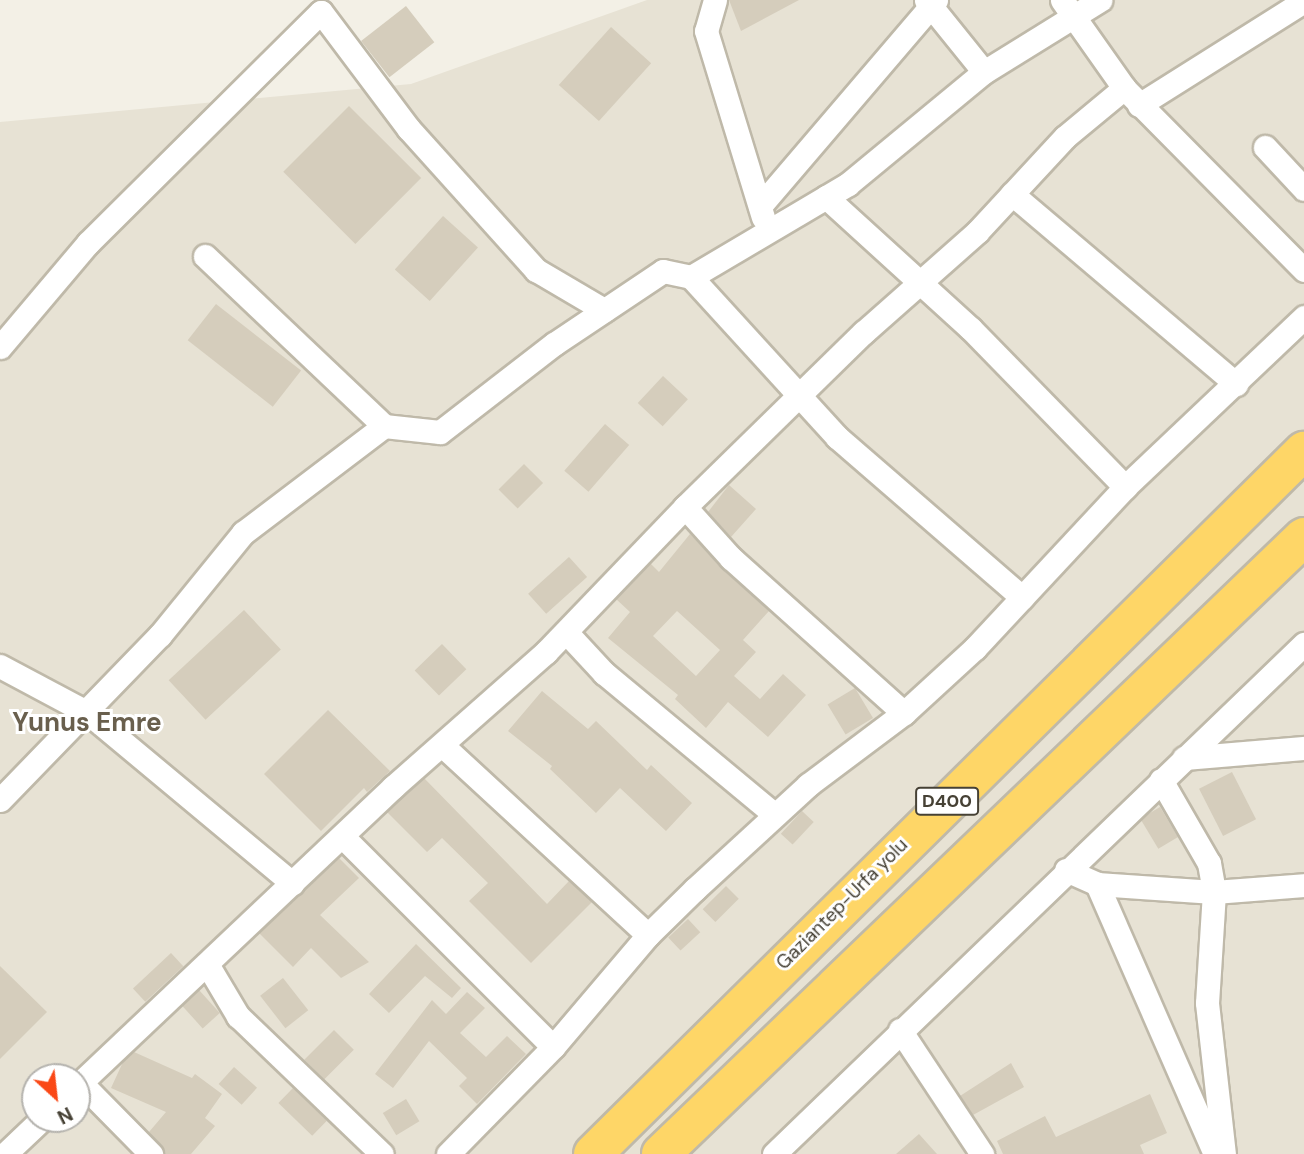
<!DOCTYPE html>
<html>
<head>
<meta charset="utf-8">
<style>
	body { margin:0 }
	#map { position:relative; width:1304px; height:1154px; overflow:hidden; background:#f3f0e6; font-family:"DM Sans",sans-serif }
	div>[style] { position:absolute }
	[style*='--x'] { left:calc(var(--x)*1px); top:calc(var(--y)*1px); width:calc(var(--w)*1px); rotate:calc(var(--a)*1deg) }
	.residential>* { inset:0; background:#e7e2d4 }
	.building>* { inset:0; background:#d5cdbc; transform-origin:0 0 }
	.roads { filter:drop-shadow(2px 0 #bfb9a9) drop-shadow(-2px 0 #bfb9a9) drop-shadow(0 2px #bfb9a9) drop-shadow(0 -2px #bfb9a9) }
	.street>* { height:23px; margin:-11.5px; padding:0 11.5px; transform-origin:11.5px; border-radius:11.5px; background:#fff }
	.highway>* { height:38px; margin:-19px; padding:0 19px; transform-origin:19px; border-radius:19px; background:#fed667 }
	span { translate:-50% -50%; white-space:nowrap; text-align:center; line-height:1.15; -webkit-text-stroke:6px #fff; paint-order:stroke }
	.shield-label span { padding:2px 5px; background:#fff; border:2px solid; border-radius:5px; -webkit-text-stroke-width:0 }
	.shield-label { font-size:18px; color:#464135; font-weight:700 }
	.street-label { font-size:19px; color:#464135 }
	.district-label { font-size:26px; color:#695f4d; font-weight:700 }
	.north { position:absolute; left:21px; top:1063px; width:70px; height:70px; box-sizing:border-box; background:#fff; border:2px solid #b5b3ae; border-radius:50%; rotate:153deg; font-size:19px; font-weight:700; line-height:28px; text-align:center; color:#464135 }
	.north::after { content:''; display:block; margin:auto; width:24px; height:32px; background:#fa4816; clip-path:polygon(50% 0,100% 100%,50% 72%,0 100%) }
</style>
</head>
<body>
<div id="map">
	<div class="residential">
		<div style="clip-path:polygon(evenodd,647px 0,1304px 0,1304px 1154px,0 1154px,0 122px,411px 84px,647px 0,35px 1077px,77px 1077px,77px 1119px,35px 1119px,35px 1077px)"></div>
	</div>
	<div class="building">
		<div style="clip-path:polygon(729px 0,799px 0,741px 31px)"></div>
		<div style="left:406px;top:6px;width:46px;height:57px;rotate:52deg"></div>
		<div style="left:611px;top:27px;width:54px;height:78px;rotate:42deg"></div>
		<div style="left:349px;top:106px;width:102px;height:93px;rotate:45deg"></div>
		<div style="left:443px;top:216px;width:47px;height:72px;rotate:42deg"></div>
		<div style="left:216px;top:304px;width:108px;height:46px;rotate:38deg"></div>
		<div style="left:663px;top:376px;width:34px;height:37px;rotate:43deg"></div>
		<div style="left:605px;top:424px;width:32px;height:62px;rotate:41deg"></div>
		<div style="left:524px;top:464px;width:27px;height:36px;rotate:45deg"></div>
		<div style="clip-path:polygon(729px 485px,756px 509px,731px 537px,708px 512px)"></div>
		<div style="clip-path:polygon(evenodd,690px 534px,769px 611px,743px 640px,756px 652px,734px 676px,760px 699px,783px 674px,806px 695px,768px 737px,728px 702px,706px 728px,675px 699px,678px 695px,608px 638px,630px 612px,616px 599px,650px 563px,659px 572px,690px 534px,677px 611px,720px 650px,696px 676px,653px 636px,677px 611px)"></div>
		<div style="left:569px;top:557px;width:27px;height:55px;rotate:48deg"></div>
		<div style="left:244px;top:610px;width:54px;height:103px;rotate:47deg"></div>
		<div style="left:442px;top:644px;width:35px;height:38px;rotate:46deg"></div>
		<div style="left:855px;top:688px;width:35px;height:32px;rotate:59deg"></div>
		<div style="clip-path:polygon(542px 691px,588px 729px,596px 721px,647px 770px,651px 765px,692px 803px,666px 831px,620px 788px,596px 813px,550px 769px,552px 766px,508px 731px)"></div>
		<div style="clip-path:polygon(328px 710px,390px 771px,367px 792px,364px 788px,321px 831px,264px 774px)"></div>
		<div style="left:1232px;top:772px;width:53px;height:37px;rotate:63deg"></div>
		<div style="clip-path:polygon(424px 778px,547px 904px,569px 881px,592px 902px,531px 963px,469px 901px,488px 883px,442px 838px,427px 852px,387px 812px)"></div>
		<div style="left:1160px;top:807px;width:35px;height:23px;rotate:59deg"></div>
		<div style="left:802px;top:811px;width:16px;height:31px;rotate:43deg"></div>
		<div style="clip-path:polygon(339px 858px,359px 878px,320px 915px,369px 962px,341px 978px,311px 948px,293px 967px,259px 933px)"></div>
		<div style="left:726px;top:886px;width:18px;height:33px;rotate:45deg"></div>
		<div style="left:688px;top:919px;width:18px;height:27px;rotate:47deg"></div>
		<div style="clip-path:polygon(416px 944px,461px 988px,452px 998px,425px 976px,389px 1013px,369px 994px)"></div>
		<div style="left:171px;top:953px;width:18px;height:52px;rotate:47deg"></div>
		<div style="clip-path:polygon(0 966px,47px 1012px,0 1059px)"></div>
		<div style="left:283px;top:978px;width:41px;height:29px;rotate:52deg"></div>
		<div style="left:199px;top:990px;width:31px;height:23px;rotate:48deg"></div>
		<div style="clip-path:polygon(467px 992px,485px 1008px,460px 1033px,486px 1057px,507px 1036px,526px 1054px,477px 1104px,459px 1086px,467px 1078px,429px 1041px,393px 1088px,375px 1074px,432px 1000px,446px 1014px)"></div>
		<div style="left:334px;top:1030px;width:28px;height:42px;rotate:45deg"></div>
		<div style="clip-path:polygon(134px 1052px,192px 1078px,195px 1074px,222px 1094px,205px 1118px,215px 1126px,191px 1154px,165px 1154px,149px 1132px,166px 1112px,111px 1088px,123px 1062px)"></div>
		<div style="clip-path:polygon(1011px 1063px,1024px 1087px,973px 1115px,960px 1096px)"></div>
		<div style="left:234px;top:1067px;width:31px;height:23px;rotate:42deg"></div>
		<div style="left:293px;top:1088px;width:47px;height:21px;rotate:44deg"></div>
		<div style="clip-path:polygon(1150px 1094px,1167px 1133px,1140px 1145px,1144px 1154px,1003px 1154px,997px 1141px,1045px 1116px,1056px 1137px)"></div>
		<div style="left:406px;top:1099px;width:26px;height:27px;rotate:59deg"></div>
		<div style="clip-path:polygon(919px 1134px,937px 1154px,896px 1154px)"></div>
	</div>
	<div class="roads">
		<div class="street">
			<div style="--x:715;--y:0;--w:32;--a:106"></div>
			<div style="--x:706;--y:31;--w:195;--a:73"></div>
			<div style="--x:926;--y:0;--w:92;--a:51.1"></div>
			<div style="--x:1062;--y:0;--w:108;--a:54.8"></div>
			<div style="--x:1139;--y:105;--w:195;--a:-32.2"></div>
			<div style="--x:1265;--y:147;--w:57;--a:47.1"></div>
			<div style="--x:1012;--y:194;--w:294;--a:40.3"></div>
			<div style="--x:826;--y:197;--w:196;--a:42.3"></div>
			<div style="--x:971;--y:329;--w:221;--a:45.7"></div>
			<div style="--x:760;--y:206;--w:271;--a:-49.5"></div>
			<div style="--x:205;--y:256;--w:247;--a:43.5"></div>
			<div style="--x:691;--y:277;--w:217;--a:47.6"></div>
			<div style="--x:837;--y:437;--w:245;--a:40.9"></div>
			<div style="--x:0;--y:347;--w:136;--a:-49.8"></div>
			<div style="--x:88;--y:243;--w:328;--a:-44.8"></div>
			<div style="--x:321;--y:12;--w:146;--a:53.1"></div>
			<div style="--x:409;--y:129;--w:190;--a:48"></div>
			<div style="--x:536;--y:270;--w:79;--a:30.5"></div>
			<div style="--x:685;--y:507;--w:69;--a:48"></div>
			<div style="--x:731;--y:558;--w:232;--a:41.9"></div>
			<div style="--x:566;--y:632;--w:56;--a:47.2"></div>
			<div style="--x:604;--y:673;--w:221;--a:39.7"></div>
			<div style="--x:0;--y:666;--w:100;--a:28.1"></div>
			<div style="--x:88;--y:713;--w:266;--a:39.8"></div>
			<div style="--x:442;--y:745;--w:280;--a:42.7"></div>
			<div style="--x:1184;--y:758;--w:120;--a:-4.8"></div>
			<div style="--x:1161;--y:780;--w:96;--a:60"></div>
			<div style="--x:1209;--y:863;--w:29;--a:80"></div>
			<div style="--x:1214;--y:892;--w:111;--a:93.6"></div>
			<div style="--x:1207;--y:1003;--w:152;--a:83.6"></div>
			<div style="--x:0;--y:800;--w:230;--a:-45.9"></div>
			<div style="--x:160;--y:635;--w:132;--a:-50.9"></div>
			<div style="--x:243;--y:533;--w:177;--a:-37.2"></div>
			<div style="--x:384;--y:426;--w:56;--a:6.1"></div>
			<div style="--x:440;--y:432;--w:144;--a:-37.7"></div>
			<div style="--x:554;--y:344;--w:131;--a:-33.8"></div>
			<div style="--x:663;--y:271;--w:29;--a:12"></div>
			<div style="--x:691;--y:277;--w:182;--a:-30.6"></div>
			<div style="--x:848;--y:184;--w:176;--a:-39.5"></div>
			<div style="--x:984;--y:72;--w:137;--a:-31.8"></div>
			<div style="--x:342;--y:836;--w:298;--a:45"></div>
			<div style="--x:1066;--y:870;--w:34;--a:24"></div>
			<div style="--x:1097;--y:884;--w:117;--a:3.9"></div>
			<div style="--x:1214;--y:892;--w:90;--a:-4.4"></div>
			<div style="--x:1097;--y:884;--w:295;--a:66.4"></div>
			<div style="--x:207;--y:964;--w:61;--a:59.2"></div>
			<div style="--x:238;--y:1016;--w:199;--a:43.8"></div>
			<div style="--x:900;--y:1030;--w:149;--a:56.5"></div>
			<div style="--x:81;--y:1083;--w:100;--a:45.4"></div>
			<div style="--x:77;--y:1086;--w:435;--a:-43.4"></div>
			<div style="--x:393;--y:787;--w:204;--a:-41.4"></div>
			<div style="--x:546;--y:652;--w:201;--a:-46.2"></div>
			<div style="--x:685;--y:507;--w:250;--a:-44.4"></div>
			<div style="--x:864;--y:332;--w:151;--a:-41.5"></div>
			<div style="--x:977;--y:232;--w:129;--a:-47.2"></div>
			<div style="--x:1065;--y:137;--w:77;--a:-39.7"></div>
			<div style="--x:1124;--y:88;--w:256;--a:45.3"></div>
			<div style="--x:5;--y:1154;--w:51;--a:-43.4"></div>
			<div style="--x:448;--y:1154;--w:150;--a:-45.5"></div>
			<div style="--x:553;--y:1047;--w:147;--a:-49.7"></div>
			<div style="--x:648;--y:935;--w:66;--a:-44.4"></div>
			<div style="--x:695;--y:889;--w:154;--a:-42.6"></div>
			<div style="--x:808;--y:785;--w:120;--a:-36.9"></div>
			<div style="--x:904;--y:713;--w:96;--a:-42.5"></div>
			<div style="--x:975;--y:648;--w:220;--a:-47"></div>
			<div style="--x:1125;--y:487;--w:247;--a:-43.5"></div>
			<div style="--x:774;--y:1154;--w:736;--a:-43.9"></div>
		</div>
		<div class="highway">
			<div style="--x:593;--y:1154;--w:1000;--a:-44.68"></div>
			<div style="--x:661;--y:1154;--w:891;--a:-43.82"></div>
		</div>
	</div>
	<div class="shield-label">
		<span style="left:947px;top:801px">D400</span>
	</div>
	<div class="street-label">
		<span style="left:842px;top:904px;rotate:-45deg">Gaziantep-Urfa yolu</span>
	</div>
	<div class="district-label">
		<span style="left:87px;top:723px">Yunus Emre</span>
	</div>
	<div class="north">N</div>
</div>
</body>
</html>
